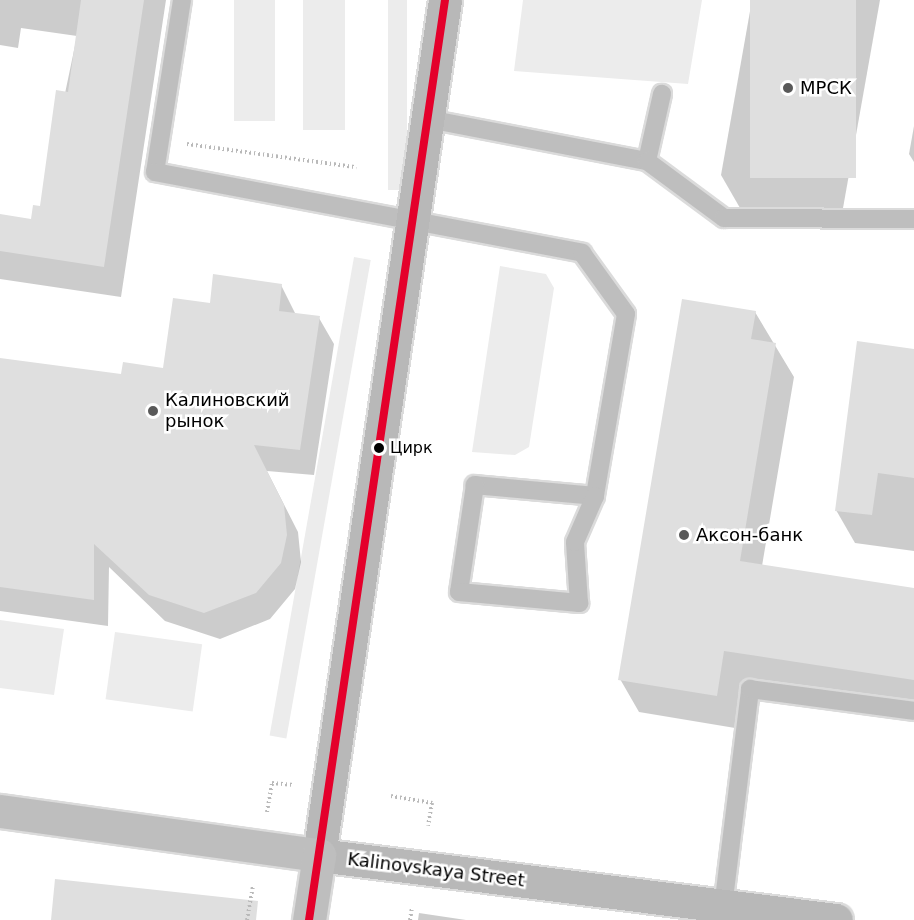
<!DOCTYPE html>
<html>
<head>
<meta charset="utf-8">
<style>
	body { margin:0 }
	#map { position:relative; width:914px; height:920px; overflow:hidden; background:#fff; font-family:"DejaVu Sans",sans-serif }
	div>[style] { position:absolute }
	[style*='--x'] { left:calc(var(--x)*1px); top:calc(var(--y)*1px); width:calc(var(--w)*1px); rotate:calc(var(--a)*1deg) }
	.green>* { inset:0; background:#ececec; transform-origin:0 0 }
	.shadow>* { inset:0; background:#0003 }
	.building>* { inset:0; background:#dfdfdf; transform-origin:0 0 }
	.path>* { height:4px; margin-top:-2px; transform-origin:0; background:repeating-linear-gradient(90deg,#b9b9b9 0 1.5px,transparent 0 4.5px) }
	.roads { filter:drop-shadow(2px 0 #dbdbdb) drop-shadow(-2px 0 #dbdbdb) drop-shadow(0 2px #dbdbdb) drop-shadow(0 -2px #dbdbdb) }
	.lane>* { height:18px; margin:-9px; padding:0 9px; transform-origin:9px; border-radius:9px; background:#bebebe }
	.secondary>* { height:33px; margin:-16.5px; padding:0 16.5px; transform-origin:16.5px; border-radius:16.5px; background:#b8b8b8 }
	.primary>* { height:33px; margin:-16.5px; padding:0 16.5px; transform-origin:16.5px; border-radius:16.5px; background:#bebebe }
	.bus-1>* { height:8px; margin:-4px; padding:0 4px; transform-origin:4px; border-radius:4px; background:#e4002b }
	.dots>* { width:16px; height:16px; translate:-50% -50%; box-sizing:border-box; border:3px solid #fff; border-radius:50% }
	span { translate:-50% -50%; white-space:nowrap; text-align:center; line-height:1.15; -webkit-text-stroke:5px #fff; paint-order:stroke }
	.bus-label { font-size:16px; color:#000 }
	.left { translate:0 -50%; text-align:left }
	.poi-label { font-size:18px; color:#000 }
	.street-label { font-size:18px; color:#000 }
</style>
</head>
<body>
<div id="map">
	<div class="green">
		<div style="left:234px;top:0;width:41px;height:121px"></div>
		<div style="left:303px;top:0;width:42px;height:130px"></div>
		<div style="left:388px;top:0;width:19px;height:190px"></div>
		<div style="clip-path:polygon(523px 0,702px 0,688px 84px,514px 71px)"></div>
		<div style="left:354px;top:257px;width:17px;height:486px;rotate:10deg"></div>
		<div style="clip-path:polygon(500px 266px,546px 274px,554px 288px,529px 447px,515px 455px,472px 452px)"></div>
		<div style="clip-path:polygon(0 620px,64px 629px,54px 695px,0 688px)"></div>
		<div style="left:115px;top:632px;width:88px;height:68px;rotate:8deg"></div>
	</div>
	<div class="shadow">
		<div style="clip-path:polygon(0 0,166px 0,121px 297px,0 279px,0 216px,32px 221px,41px 208px,77px 36px,21px 28px,18px 48px,0 45px)"></div>
		<div style="clip-path:polygon(752px 0,880px 0,840px 225px,740px 208px,721px 175px)"></div>
		<div style="clip-path:polygon(914px 126px,914px 162px,909px 154px)"></div>
		<div style="clip-path:polygon(281px 285px,296px 315px,319px 318px,334px 344px,314px 475px,267px 471px,298px 532px,301px 562px,295px 589px,270px 619px,220px 639px,165px 621px,109px 567px,108px 626px,0 611px,0 359px,122px 376px,164px 369px,211px 305px)"></div>
		<div style="clip-path:polygon(755px 312px,794px 377px,762px 566px,914px 589px,914px 709px,743px 683px,735px 728px,639px 712px,620px 679px)"></div>
		<div style="clip-path:polygon(914px 350px,914px 551px,855px 543px,836px 510px)"></div>
		<div style="clip-path:polygon(419px 913px,466px 920px,418px 920px)"></div>
	</div>
	<div class="building">
		<div style="clip-path:polygon(81px 0,144px 0,104px 267px,0 251px,0 214px,31px 219px,33px 205px,40px 206px,56px 90px,68px 92px)"></div>
		<div style="left:750px;top:0;width:106px;height:178px"></div>
		<div style="clip-path:polygon(213px 274px,282px 284px,279px 311px,320px 316px,300px 450px,254px 445px,284px 505px,287px 535px,281px 563px,256px 593px,204px 613px,149px 595px,94px 544px,94px 600px,0 587px,0 358px,121px 374px,123px 362px,163px 368px,173px 298px,210px 303px)"></div>
		<div style="clip-path:polygon(682px 299px,756px 311px,751px 339px,776px 343px,740px 561px,914px 588px,914px 680px,724px 651px,717px 696px,618px 680px)"></div>
		<div style="clip-path:polygon(857px 341px,914px 349px,914px 478px,878px 473px,872px 515px,835px 511px)"></div>
		<div style="clip-path:polygon(55px 879px,258px 901px,256px 920px,51px 920px)"></div>
	</div>
	<div class="path">
		<div style="--x:187;--y:144;--w:171;--a:7.8"></div>
		<div style="--x:391;--y:796;--w:42;--a:9.7"></div>
		<div style="--x:432;--y:803;--w:23;--a:100"></div>
		<div style="--x:267;--y:812;--w:29;--a:-80"></div>
		<div style="--x:272;--y:783;--w:22;--a:5"></div>
		<div style="--x:247;--y:920;--w:34;--a:-80"></div>
		<div style="--x:410;--y:920;--w:13;--a:-81"></div>
	</div>
	<div class="roads">
		<div class="lane">
			<div style="--x:182;--y:0;--w:174;--a:98.9"></div>
			<div style="--x:155;--y:172;--w:435;--a:10.7"></div>
			<div style="--x:582;--y:253;--w:75;--a:54.2"></div>
			<div style="--x:626;--y:314;--w:185;--a:99.7"></div>
			<div style="--x:595;--y:496;--w:121;--a:-174.8"></div>
			<div style="--x:475;--y:485;--w:108;--a:98.5"></div>
			<div style="--x:459;--y:592;--w:121;--a:5.2"></div>
			<div style="--x:579;--y:603;--w:61;--a:-93.8"></div>
			<div style="--x:575;--y:542;--w:50;--a:-66.5"></div>
			<div style="--x:428;--y:119;--w:223;--a:10.9"></div>
			<div style="--x:647;--y:161;--w:69;--a:-77.4"></div>
			<div style="--x:647;--y:161;--w:96;--a:36.5"></div>
			<div style="--x:724;--y:218;--w:190;--a:0.3"></div>
			<div style="--x:723;--y:907;--w:220;--a:-82.9"></div>
			<div style="--x:750;--y:689;--w:165;--a:7.6"></div>
		</div>
		<div class="secondary">
			<div style="--x:445;--y:0;--w:864;--a:98.38"></div>
			<div style="--x:319;--y:855;--w:521;--a:7.17"></div>
		</div>
		<div class="primary">
			<div style="--x:0;--y:811;--w:322;--a:7.9"></div>
			<div style="--x:319;--y:855;--w:66;--a:98.7"></div>
		</div>
	</div>
	<div class="bus-1">
		<div style="--x:309;--y:920;--w:930;--a:-81.59"></div>
	</div>
	<div class="dots">
		<div style="left:788px;top:88px;background:#595959"></div>
		<div style="left:153px;top:411px;background:#595959"></div>
		<div style="left:379px;top:448px;background:#000"></div>
		<div style="left:684px;top:535px;background:#595959"></div>
	</div>
	<div class="bus-label">
		<span class="left" style="left:390px;top:448px">Цирк</span>
	</div>
	<div class="poi-label">
		<span class="left" style="left:800px;top:88px">МРСК</span>
		<span class="left" style="left:165px;top:411px">Калиновский<br>рынок</span>
		<span class="left" style="left:696px;top:535px">Аксон-банк</span>
	</div>
	<div class="street-label">
		<span style="left:436px;top:870px;rotate:7deg">Kalinovskaya Street</span>
	</div>
</div>
</body>
</html>
